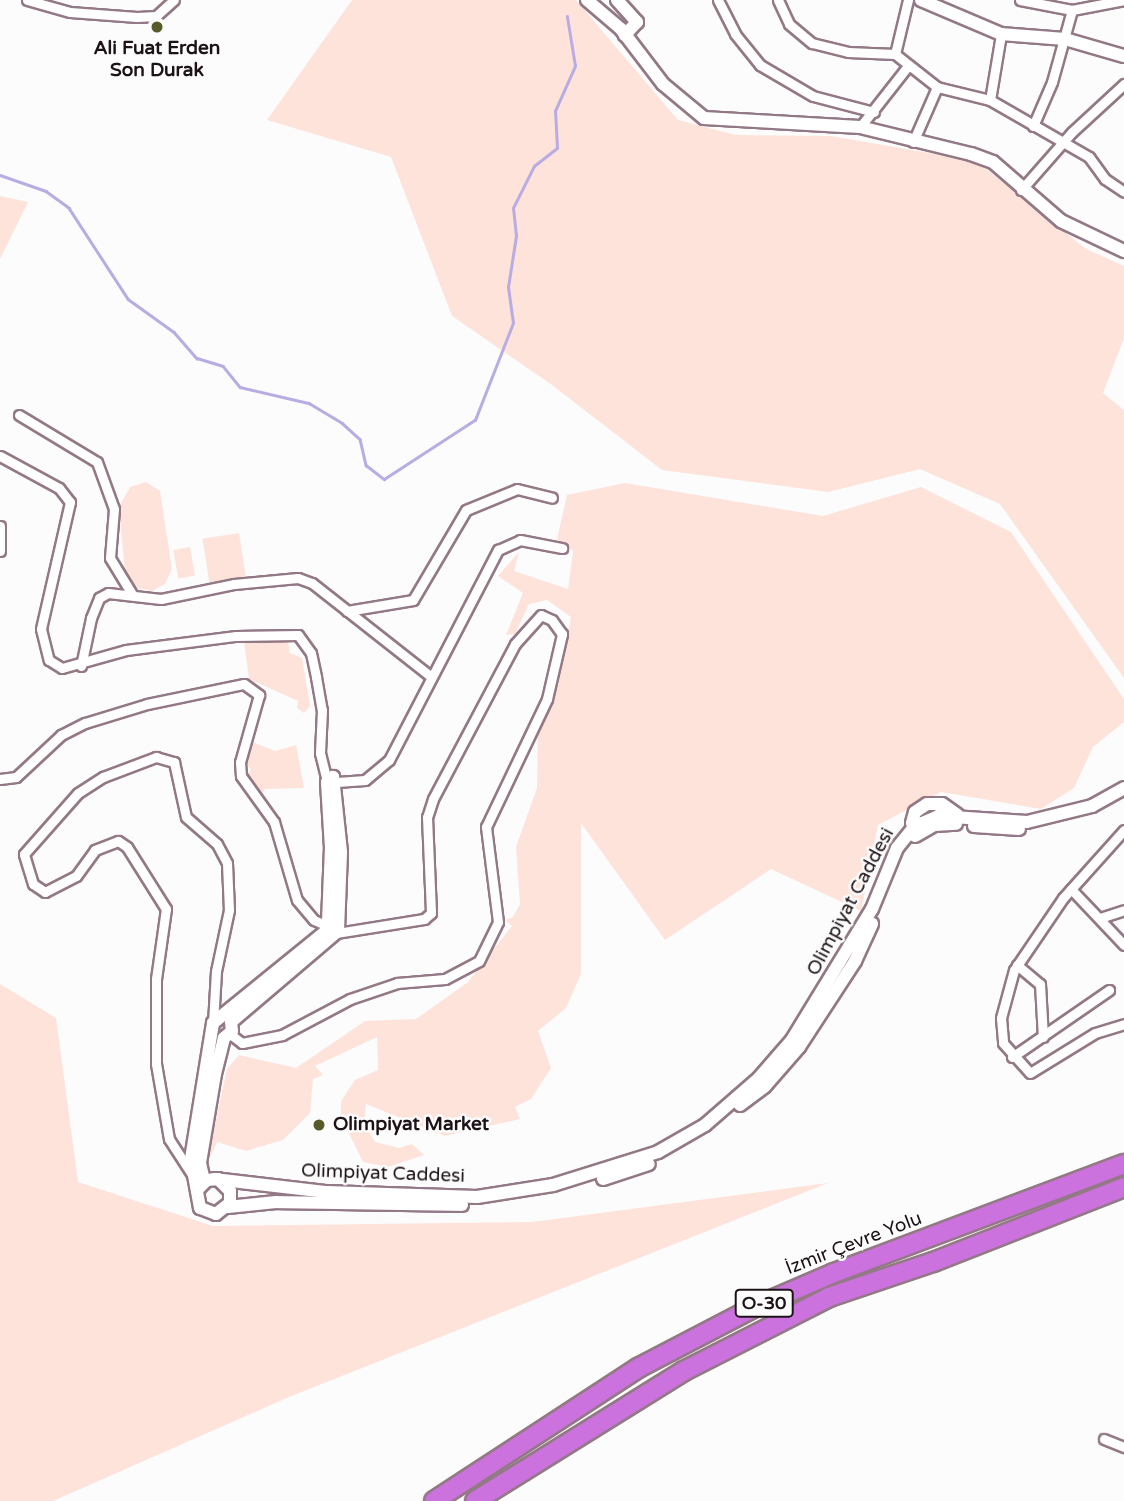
<!DOCTYPE html>
<html>
<head>
<meta charset="utf-8">
<style>
	body { margin:0 }
	#map { position:relative; width:1124px; height:1501px; overflow:hidden; background:#fcfcfc; font-family:"Varela Round",sans-serif }
	div>[style] { position:absolute }
	[style*='--x'] { left:calc(var(--x)*1px); top:calc(var(--y)*1px); width:calc(var(--w)*1px); rotate:calc(var(--a)*1deg) }
	.green>* { inset:0; background:#fee3db; transform-origin:0 0 }
	.stream>* { height:2.5px; margin:-1.25px; padding:0 1.25px; transform-origin:1.25px; border-radius:1.25px; background:#b8ace2 }
	.roads { filter:drop-shadow(2px 0 #937986) drop-shadow(-2px 0 #937986) drop-shadow(0 2px #937986) drop-shadow(0 -2px #937986) }
	.street>* { height:9px; margin:-4.5px; padding:0 4.5px; transform-origin:4.5px; border-radius:4.5px; background:#fff }
	.secondary>* { height:12px; margin:-6px; padding:0 6px; transform-origin:6px; border-radius:6px; background:#fff }
	.highway>* { height:18px; margin:-9px; padding:0 9px; transform-origin:9px; border-radius:9px; background:#cb72de }
	.dots>* { width:19px; height:19px; translate:-50% -50%; box-sizing:border-box; border:4px solid #fcfcfc; border-radius:50% }
	span { translate:-50% -50%; white-space:nowrap; text-align:center; line-height:1.15; -webkit-text-stroke:5px #fcfcfc; paint-order:stroke }
	.shield-label span { padding:2px 5px; background:#fcfcfc; border:2px solid; border-radius:5px; -webkit-text-stroke-width:0 }
	.shield-label { font-size:18px; color:#1c1217; font-weight:700 }
	.poi-label { font-size:19px; color:#1c1217; font-weight:700 }
	.left { translate:0 -50%; text-align:left }
	.street-label { font-size:19px; color:#1c1217 }
</style>
</head>
<body>
<div id="map">
	<div class="green">
		<div style="clip-path:polygon(352px 0,576px 0,678px 120px,736px 135px,831px 136px,976px 161px,1086px 249px,1124px 266px,1124px 338px,1103px 393px,1124px 410px,1124px 678px,1000px 504px,920px 469px,828px 492px,662px 470px,552px 385px,452px 316px,391px 157px,267px 120px)"></div>
		<div style="clip-path:polygon(0 196px,28px 202px,0 259px)"></div>
		<div style="clip-path:polygon(146px 482px,160px 491px,172px 569px,165px 584px,152px 591px,137px 588px,125px 572px,119px 507px,130px 487px)"></div>
		<div style="clip-path:polygon(625px 483px,823px 516px,921px 487px,1011px 532px,1124px 699px,1124px 722px,1093px 747px,1074px 788px,1041px 809px,941px 792px,878px 825px,861px 911px,771px 869px,665px 940px,581px 823px,581px 974px,566px 1008px,538px 1031px,551px 1068px,531px 1099px,515px 1107px,520px 1119px,445px 1136px,366px 1104px,364px 1124px,375px 1142px,399px 1148px,412px 1144px,424px 1155px,388px 1167px,363px 1162px,341px 1117px,341px 1101px,355px 1080px,378px 1070px,377px 1037px,315px 1066px,323px 1075px,313px 1079px,310px 1113px,283px 1140px,246px 1151px,217px 1142px,206px 1166px,227px 1069px,239px 1055px,296px 1068px,365px 1021px,416px 1019px,468px 982px,512px 926px,505px 920px,513px 917px,520px 904px,516px 847px,537px 788px,538px 728px,558px 686px,571px 617px,547px 600px,529px 604px,515px 634px,506px 635px,523px 593px,498px 576px,519px 552px,514px 571px,568px 589px,573px 551px,557px 539px,567px 495px)"></div>
		<div style="left:239px;top:533px;width:47px;height:37px;rotate:81deg"></div>
		<div style="left:190px;top:547px;width:29px;height:17px;rotate:80deg"></div>
		<div style="clip-path:polygon(287px 637px,290px 653px,302px 658px,310px 706px,304px 713px,297px 708px,298px 701px,249px 679px,244px 641px)"></div>
		<div style="clip-path:polygon(250px 741px,275px 751px,296px 745px,304px 788px,265px 789px,259px 796px,245px 779px,251px 769px,243px 762px)"></div>
		<div style="clip-path:polygon(0 984px,56px 1018px,78px 1182px,213px 1226px,532px 1222px,828px 1183px,289px 1397px,53px 1501px,0 1501px)"></div>
	</div>
	<div class="stream">
		<div style="--x:0;--y:175;--w:49;--a:19.2"></div>
		<div style="--x:46;--y:191;--w:29;--a:36"></div>
		<div style="--x:69;--y:208;--w:108;--a:57"></div>
		<div style="--x:128;--y:299;--w:57;--a:35.7"></div>
		<div style="--x:174;--y:332;--w:35;--a:49"></div>
		<div style="--x:197;--y:358;--w:27;--a:17"></div>
		<div style="--x:223;--y:366;--w:27;--a:51"></div>
		<div style="--x:240;--y:387;--w:71;--a:13.1"></div>
		<div style="--x:309;--y:403;--w:39;--a:31"></div>
		<div style="--x:342;--y:423;--w:24;--a:42"></div>
		<div style="--x:360;--y:439;--w:27;--a:77"></div>
		<div style="--x:366;--y:465;--w:23;--a:38"></div>
		<div style="--x:384;--y:479;--w:108;--a:-33"></div>
		<div style="--x:475;--y:420;--w:104;--a:-68.6"></div>
		<div style="--x:513;--y:323;--w:36;--a:-98"></div>
		<div style="--x:508;--y:287;--w:52;--a:-81.1"></div>
		<div style="--x:516;--y:236;--w:28;--a:-96"></div>
		<div style="--x:513;--y:208;--w:47;--a:-63.4"></div>
		<div style="--x:534;--y:166;--w:29;--a:-38"></div>
		<div style="--x:557;--y:148;--w:37;--a:-93"></div>
		<div style="--x:555;--y:111;--w:49;--a:-66"></div>
		<div style="--x:575;--y:66;--w:50;--a:-99.3"></div>
	</div>
	<div class="roads">
		<div class="street">
			<div style="--x:27;--y:0;--w:45;--a:15.6"></div>
			<div style="--x:70;--y:12;--w:67;--a:4.3"></div>
			<div style="--x:137;--y:17;--w:19;--a:-3"></div>
			<div style="--x:156;--y:16;--w:24;--a:-42"></div>
			<div style="--x:718;--y:0;--w:38;--a:63"></div>
			<div style="--x:735;--y:34;--w:40;--a:51"></div>
			<div style="--x:760;--y:65;--w:61;--a:30.3"></div>
			<div style="--x:813;--y:96;--w:63;--a:14.7"></div>
			<div style="--x:778;--y:0;--w:26;--a:65"></div>
			<div style="--x:789;--y:24;--w:30;--a:40"></div>
			<div style="--x:812;--y:43;--w:37;--a:14"></div>
			<div style="--x:848;--y:52;--w:47;--a:2.4"></div>
			<div style="--x:895;--y:54;--w:53;--a:38.2"></div>
			<div style="--x:937;--y:87;--w:55;--a:13.8"></div>
			<div style="--x:990;--y:100;--w:114;--a:29.9"></div>
			<div style="--x:1089;--y:157;--w:27;--a:54"></div>
			<div style="--x:1105;--y:179;--w:23;--a:34"></div>
			<div style="--x:1020;--y:0;--w:53;--a:10.9"></div>
			<div style="--x:1072;--y:10;--w:53;--a:-10.9"></div>
			<div style="--x:895;--y:54;--w:56;--a:-76.5"></div>
			<div style="--x:990;--y:100;--w:67;--a:-80.5"></div>
			<div style="--x:1033;--y:126;--w:48;--a:-66.6"></div>
			<div style="--x:1052;--y:82;--w:75;--a:-74.5"></div>
			<div style="--x:860;--y:127;--w:76;--a:-51.9"></div>
			<div style="--x:913;--y:142;--w:60;--a:-66.4"></div>
			<div style="--x:1021;--y:190;--w:77;--a:-48.7"></div>
			<div style="--x:1072;--y:132;--w:71;--a:-42.7"></div>
			<div style="--x:19;--y:415;--w:91;--a:31.1"></div>
			<div style="--x:97;--y:462;--w:50;--a:70.1"></div>
			<div style="--x:114;--y:509;--w:49;--a:94.7"></div>
			<div style="--x:110;--y:558;--w:42;--a:58.6"></div>
			<div style="--x:0;--y:456;--w:67;--a:28.5"></div>
			<div style="--x:59;--y:488;--w:18;--a:52"></div>
			<div style="--x:70;--y:502;--w:130;--a:102.9"></div>
			<div style="--x:41;--y:629;--w:32;--a:76"></div>
			<div style="--x:49;--y:660;--w:15;--a:32"></div>
			<div style="--x:62;--y:668;--w:66;--a:-15.7"></div>
			<div style="--x:126;--y:650;--w:111;--a:-7.3"></div>
			<div style="--x:236;--y:636;--w:62;--a:-0.9"></div>
			<div style="--x:298;--y:635;--w:22;--a:54"></div>
			<div style="--x:311;--y:653;--w:25;--a:78"></div>
			<div style="--x:316;--y:677;--w:34;--a:80"></div>
			<div style="--x:322;--y:710;--w:43;--a:92.7"></div>
			<div style="--x:320;--y:753;--w:32;--a:76"></div>
			<div style="--x:0;--y:526;--w:25;--a:90"></div>
			<div style="--x:347;--y:611;--w:67;--a:-9.5"></div>
			<div style="--x:413;--y:600;--w:104;--a:-59.5"></div>
			<div style="--x:466;--y:510;--w:55;--a:-22.4"></div>
			<div style="--x:517;--y:489;--w:36;--a:14"></div>
			<div style="--x:81;--y:666;--w:49;--a:-78.2"></div>
			<div style="--x:91;--y:618;--w:22;--a:-68"></div>
			<div style="--x:99;--y:598;--w:10;--a:-29"></div>
			<div style="--x:108;--y:593;--w:53;--a:6.5"></div>
			<div style="--x:161;--y:599;--w:75;--a:-11.6"></div>
			<div style="--x:234;--y:584;--w:64;--a:-5.4"></div>
			<div style="--x:298;--y:578;--w:15;--a:20"></div>
			<div style="--x:312;--y:583;--w:150;--a:38.2"></div>
			<div style="--x:0;--y:779;--w:16;--a:-7"></div>
			<div style="--x:16;--y:777;--w:62;--a:-43"></div>
			<div style="--x:61;--y:735;--w:27;--a:-27"></div>
			<div style="--x:85;--y:723;--w:65;--a:-17"></div>
			<div style="--x:147;--y:704;--w:99;--a:-11.7"></div>
			<div style="--x:244;--y:684;--w:19;--a:36"></div>
			<div style="--x:259;--y:695;--w:70;--a:105.8"></div>
			<div style="--x:240;--y:762;--w:14;--a:86"></div>
			<div style="--x:241;--y:776;--w:57;--a:54.3"></div>
			<div style="--x:274;--y:822;--w:81;--a:73.6"></div>
			<div style="--x:297;--y:900;--w:26;--a:50"></div>
			<div style="--x:314;--y:920;--w:12;--a:24"></div>
			<div style="--x:337;--y:782;--w:28;--a:-4"></div>
			<div style="--x:365;--y:780;--w:31;--a:-40"></div>
			<div style="--x:389;--y:760;--w:237;--a:-62.6"></div>
			<div style="--x:498;--y:550;--w:24;--a:-24"></div>
			<div style="--x:520;--y:540;--w:43;--a:10.8"></div>
			<div style="--x:1124;--y:830;--w:91;--a:131.9"></div>
			<div style="--x:1063;--y:898;--w:87;--a:124.2"></div>
			<div style="--x:1014;--y:970;--w:50;--a:105.2"></div>
			<div style="--x:1001;--y:1018;--w:25;--a:85"></div>
			<div style="--x:1003;--y:1043;--w:40;--a:48"></div>
			<div style="--x:1030;--y:1073;--w:76;--a:-31.6"></div>
			<div style="--x:1095;--y:1033;--w:30;--a:-17"></div>
			<div style="--x:1071;--y:889;--w:77;--a:46.6"></div>
			<div style="--x:1100;--y:918;--w:25;--a:-18"></div>
			<div style="--x:1017;--y:965;--w:30;--a:40"></div>
			<div style="--x:1040;--y:984;--w:53;--a:86.8"></div>
			<div style="--x:230;--y:1034;--w:15;--a:37"></div>
			<div style="--x:242;--y:1043;--w:41;--a:-11.3"></div>
			<div style="--x:282;--y:1035;--w:77;--a:-27.9"></div>
			<div style="--x:350;--y:999;--w:50;--a:-18.8"></div>
			<div style="--x:397;--y:983;--w:48;--a:-4.8"></div>
			<div style="--x:445;--y:979;--w:38;--a:-28"></div>
			<div style="--x:479;--y:961;--w:43;--a:-64"></div>
			<div style="--x:498;--y:922;--w:96;--a:-97.2"></div>
			<div style="--x:486;--y:827;--w:142;--a:-64.5"></div>
			<div style="--x:547;--y:699;--w:67;--a:-77"></div>
			<div style="--x:562;--y:634;--w:17;--a:-126"></div>
			<div style="--x:552;--y:620;--w:12;--a:-156"></div>
			<div style="--x:541;--y:615;--w:39;--a:132"></div>
			<div style="--x:515;--y:644;--w:175;--a:117.9"></div>
			<div style="--x:433;--y:799;--w:19;--a:108"></div>
			<div style="--x:427;--y:817;--w:96;--a:87.6"></div>
			<div style="--x:431;--y:913;--w:9;--a:139"></div>
			<div style="--x:424;--y:919;--w:88;--a:170.9"></div>
			<div style="--x:1012;--y:1057;--w:118;--a:-34.6"></div>
			<div style="--x:193;--y:1176;--w:44;--a:-123"></div>
			<div style="--x:169;--y:1139;--w:76;--a:-99.8"></div>
			<div style="--x:156;--y:1064;--w:85;--a:-90"></div>
			<div style="--x:156;--y:979;--w:71;--a:-81.9"></div>
			<div style="--x:166;--y:909;--w:73;--a:-122.2"></div>
			<div style="--x:127;--y:847;--w:11;--a:-146"></div>
			<div style="--x:118;--y:841;--w:25;--a:159"></div>
			<div style="--x:95;--y:850;--w:32;--a:126"></div>
			<div style="--x:76;--y:876;--w:35;--a:153"></div>
			<div style="--x:45;--y:892;--w:14;--a:-146"></div>
			<div style="--x:33;--y:884;--w:31;--a:-107"></div>
			<div style="--x:24;--y:854;--w:81;--a:-48.5"></div>
			<div style="--x:78;--y:793;--w:30;--a:-33"></div>
			<div style="--x:103;--y:777;--w:57;--a:-20.7"></div>
			<div style="--x:156;--y:757;--w:19;--a:16"></div>
			<div style="--x:174;--y:762;--w:56;--a:77.7"></div>
			<div style="--x:186;--y:817;--w:41;--a:41.1"></div>
			<div style="--x:217;--y:844;--w:21;--a:62"></div>
			<div style="--x:227;--y:863;--w:47;--a:87.6"></div>
			<div style="--x:229;--y:910;--w:62;--a:102"></div>
			<div style="--x:216;--y:971;--w:52;--a:93.3"></div>
			<div style="--x:1104;--y:1439;--w:22;--a:22"></div>
		</div>
		<div class="secondary">
			<div style="--x:587;--y:0;--w:45;--a:40.5"></div>
			<div style="--x:621;--y:29;--w:69;--a:52.6"></div>
			<div style="--x:663;--y:84;--w:53;--a:39.7"></div>
			<div style="--x:704;--y:118;--w:156;--a:3.3"></div>
			<div style="--x:860;--y:127;--w:114;--a:13.7"></div>
			<div style="--x:971;--y:154;--w:23;--a:20"></div>
			<div style="--x:993;--y:162;--w:90;--a:40.9"></div>
			<div style="--x:1061;--y:221;--w:70;--a:25.5"></div>
			<div style="--x:617;--y:0;--w:30;--a:48"></div>
			<div style="--x:637;--y:22;--w:18;--a:133"></div>
			<div style="--x:921;--y:0;--w:87;--a:23"></div>
			<div style="--x:1001;--y:34;--w:64;--a:4.5"></div>
			<div style="--x:1065;--y:39;--w:61;--a:16.1"></div>
			<div style="--x:974;--y:826;--w:45;--a:3.8"></div>
			<div style="--x:919;--y:827;--w:8;--a:-150"></div>
			<div style="--x:912;--y:823;--w:11;--a:-75"></div>
			<div style="--x:915;--y:812;--w:14;--a:-34"></div>
			<div style="--x:927;--y:804;--w:15;--a:0"></div>
			<div style="--x:942;--y:804;--w:19;--a:35"></div>
			<div style="--x:915;--y:836;--w:22;--a:-30"></div>
			<div style="--x:934;--y:825;--w:22;--a:-3"></div>
			<div style="--x:740;--y:1105;--w:31;--a:-37"></div>
			<div style="--x:765;--y:1086;--w:52;--a:-48.9"></div>
			<div style="--x:799;--y:1047;--w:103;--a:-56.9"></div>
			<div style="--x:855;--y:961;--w:41;--a:-65.3"></div>
			<div style="--x:214;--y:1179;--w:114;--a:6.6"></div>
			<div style="--x:327;--y:1192;--w:150;--a:1.9"></div>
			<div style="--x:477;--y:1197;--w:77;--a:-9"></div>
			<div style="--x:553;--y:1185;--w:110;--a:-17.4"></div>
			<div style="--x:658;--y:1152;--w:54;--a:-29.9"></div>
			<div style="--x:705;--y:1125;--w:72;--a:-41"></div>
			<div style="--x:759;--y:1078;--w:50;--a:-49"></div>
			<div style="--x:792;--y:1040;--w:153;--a:-58.6"></div>
			<div style="--x:872;--y:909;--w:66;--a:-67.7"></div>
			<div style="--x:897;--y:848;--w:28;--a:-51"></div>
			<div style="--x:915;--y:826;--w:25;--a:-23"></div>
			<div style="--x:938;--y:816;--w:89;--a:3.9"></div>
			<div style="--x:1027;--y:822;--w:67;--a:-13.8"></div>
			<div style="--x:1092;--y:806;--w:37;--a:-29"></div>
			<div style="--x:603;--y:1179;--w:48;--a:-18.1"></div>
			<div style="--x:197;--y:1190;--w:14;--a:-45"></div>
			<div style="--x:207;--y:1180;--w:11;--a:-5"></div>
			<div style="--x:218;--y:1179;--w:17;--a:45"></div>
			<div style="--x:230;--y:1191;--w:12;--a:90"></div>
			<div style="--x:230;--y:1203;--w:18;--a:142"></div>
			<div style="--x:216;--y:1214;--w:17;--a:-159"></div>
			<div style="--x:200;--y:1208;--w:50;--a:-100.4"></div>
			<div style="--x:191;--y:1159;--w:138;--a:-80.8"></div>
			<div style="--x:213;--y:1023;--w:144;--a:-39.1"></div>
			<div style="--x:325;--y:932;--w:10;--a:-73"></div>
			<div style="--x:328;--y:922;--w:74;--a:-87.7"></div>
			<div style="--x:331;--y:848;--w:66;--a:-93.5"></div>
			<div style="--x:327;--y:782;--w:8;--a:-40"></div>
			<div style="--x:333;--y:777;--w:75;--a:83.9"></div>
			<div style="--x:341;--y:852;--w:79;--a:92.2"></div>
			<div style="--x:338;--y:931;--w:140;--a:139.6"></div>
			<div style="--x:231;--y:1022;--w:9;--a:84"></div>
			<div style="--x:232;--y:1031;--w:11;--a:139"></div>
			<div style="--x:224;--y:1038;--w:37;--a:104"></div>
			<div style="--x:215;--y:1074;--w:90;--a:99.6"></div>
			<div style="--x:200;--y:1163;--w:18;--a:77"></div>
			<div style="--x:228;--y:1207;--w:48;--a:-5.9"></div>
			<div style="--x:276;--y:1202;--w:186;--a:0.9"></div>
		</div>
		<div class="highway">
			<div style="--x:434;--y:1501;--w:244;--a:-33.1"></div>
			<div style="--x:638;--y:1368;--w:132;--a:-27.5"></div>
			<div style="--x:755;--y:1307;--w:86;--a:-23.3"></div>
			<div style="--x:834;--y:1273;--w:310;--a:-20.6"></div>
			<div style="--x:475;--y:1501;--w:246;--a:-31.9"></div>
			<div style="--x:684;--y:1371;--w:163;--a:-27"></div>
			<div style="--x:829;--y:1297;--w:110;--a:-18.6"></div>
			<div style="--x:933;--y:1262;--w:205;--a:-21.4"></div>
		</div>
	</div>
	<div class="dots">
		<div style="left:157px;top:27px;background:#575b29"></div>
		<div style="left:319px;top:1125px;background:#575b29"></div>
	</div>
	<div class="shield-label">
		<span style="left:764px;top:1303px">O-30</span>
	</div>
	<div class="poi-label">
		<span style="left:157px;top:60px">Ali Fuat Erden<br>Son Durak</span>
		<span class="left" style="left:333px;top:1125px">Olimpiyat Market</span>
	</div>
	<div class="street-label">
		<span style="left:851px;top:902px;rotate:-62deg">Olimpiyat Caddesi</span>
		<span style="left:383px;top:1174px;rotate:2deg">Olimpiyat Caddesi</span>
		<span style="left:854px;top:1244px;rotate:-21deg">İzmir Çevre Yolu</span>
	</div>
</div>
</body>
</html>
